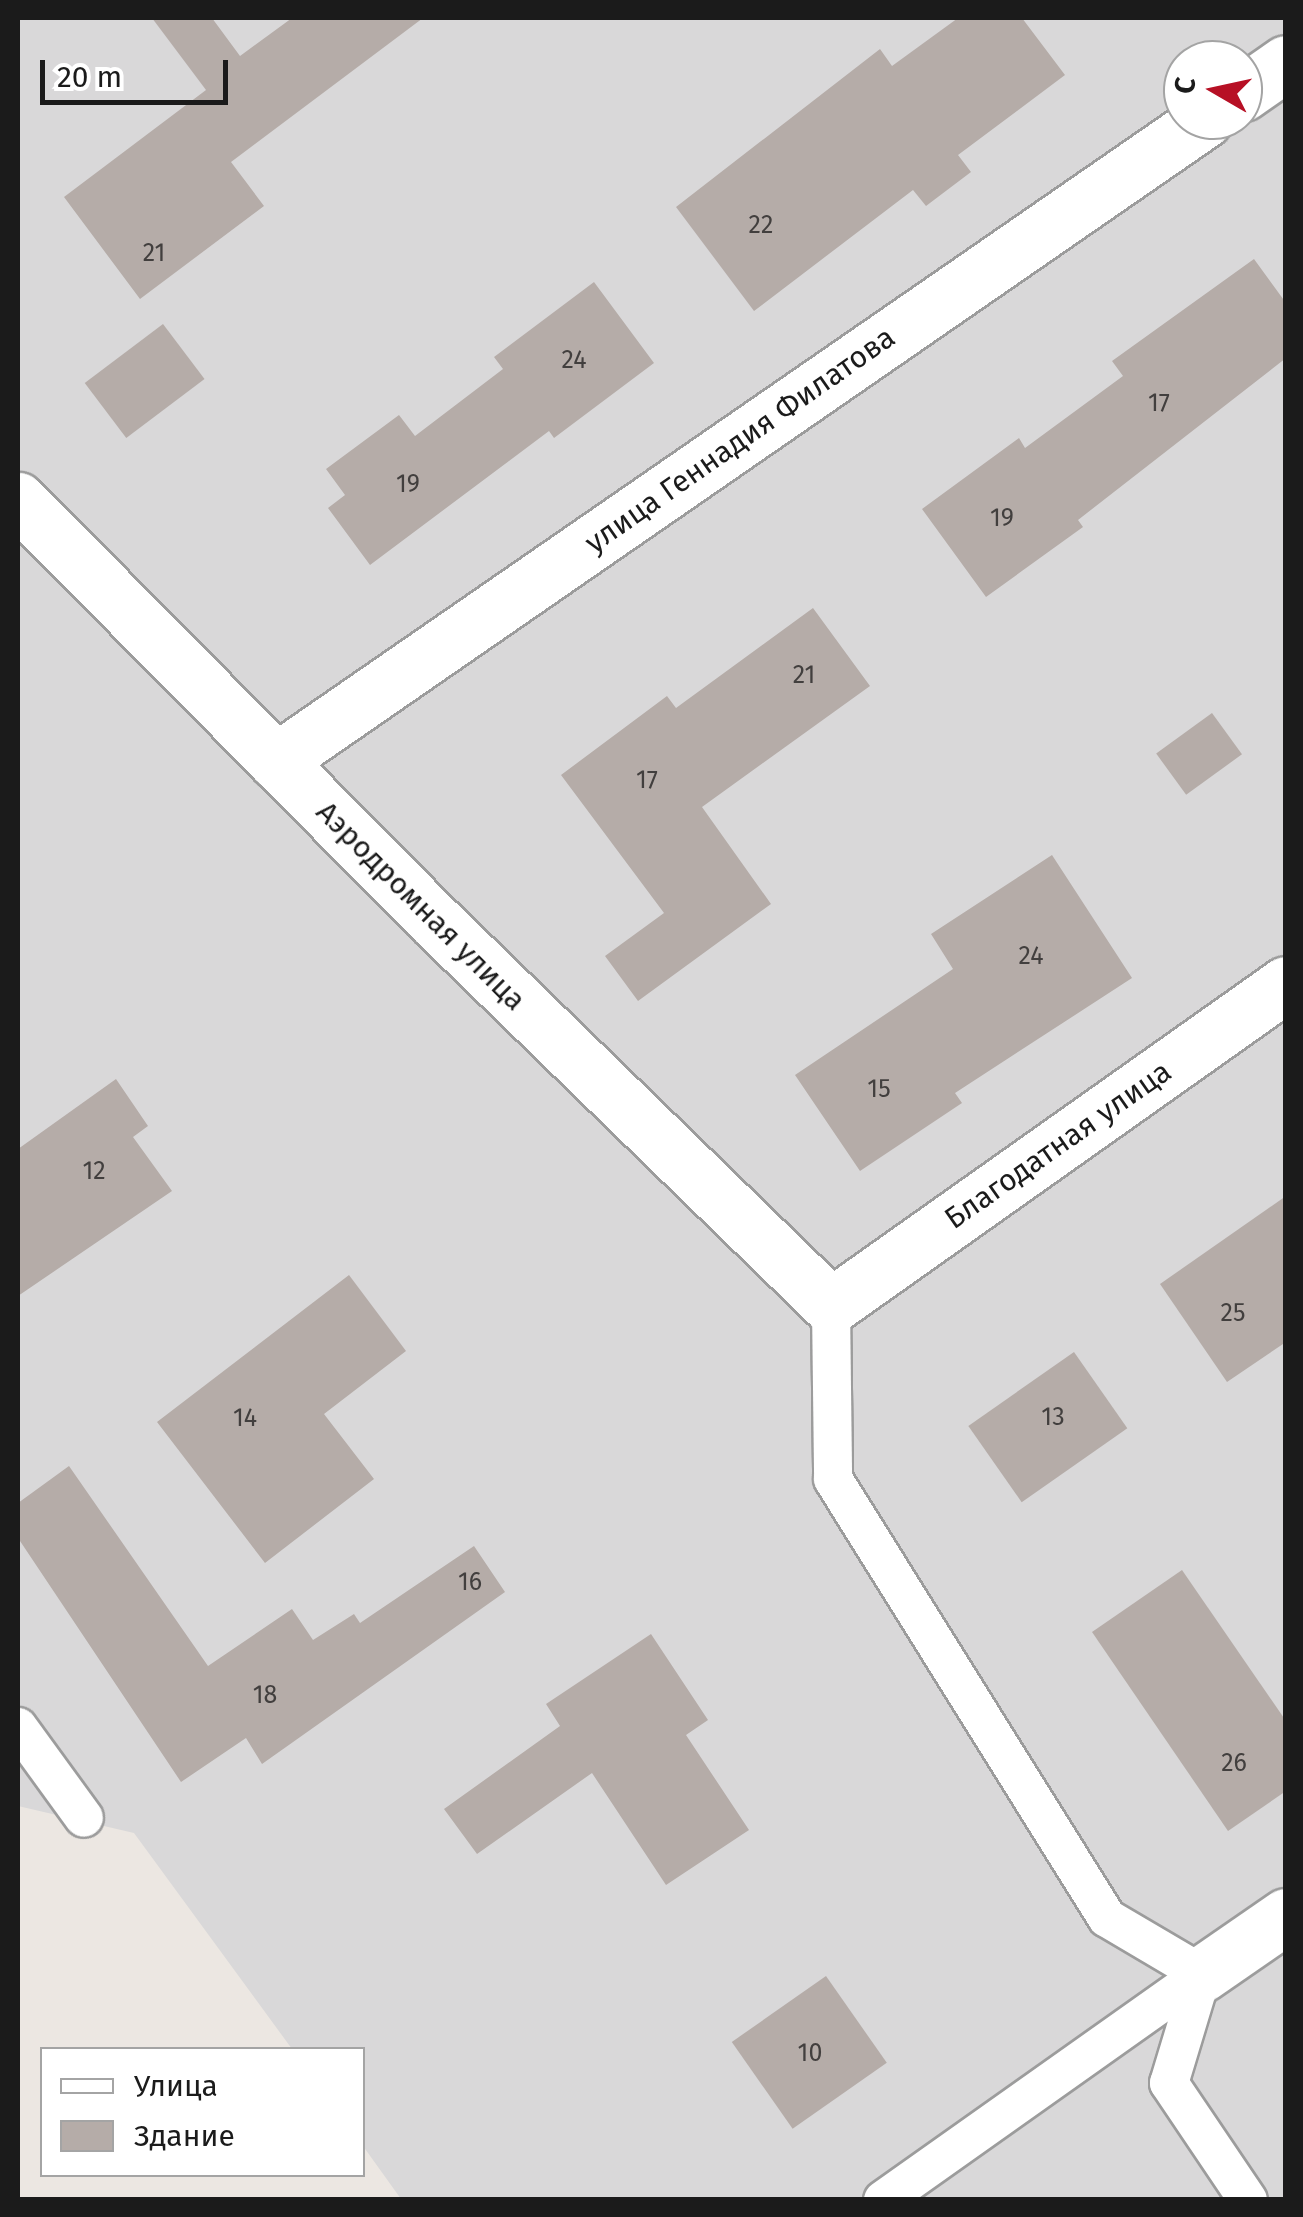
<!DOCTYPE html>
<html>
<head>
<meta charset="utf-8">
<style>
	body { margin:0 }
	#map { position:relative; width:1303px; height:2217px; overflow:hidden; background:#ece7e2; font-family:"Fira Sans",sans-serif }
	div>[style] { position:absolute }
	[style*='--x'] { left:calc(var(--x)*1px); top:calc(var(--y)*1px); width:calc(var(--w)*1px); rotate:calc(var(--a)*1deg) }
	.residential>* { inset:0; background:#d9d8d9 }
	.building>* { inset:0; background:#b5aca8; transform-origin:0 0 }
	.roads { filter:drop-shadow(2px 0 #9c9c9c) drop-shadow(-2px 0 #9c9c9c) drop-shadow(0 2px #9c9c9c) drop-shadow(0 -2px #9c9c9c) }
	.service>* { height:38px; margin:-19px; padding:0 19px; transform-origin:19px; border-radius:19px; background:#fff }
	.minor>* { height:55px; margin:-27.5px; padding:0 27.5px; transform-origin:27.5px; border-radius:27.5px; background:#fff }
	.tertiary>* { height:55px; margin:-27.5px; padding:0 27.5px; transform-origin:27.5px; border-radius:27.5px; background:#fff }
	span { translate:-50% -50%; white-space:nowrap; text-align:center; line-height:1.15; -webkit-text-stroke:8px #fff; paint-order:stroke }
	.number-label { font-size:25px; color:#423f3e }
	.number-label span { -webkit-text-stroke-width:0 }
	.street-label { font-size:30px; color:#1b1b1b }
	.frame { position:absolute; inset:0; border:20px solid #1b1b1b; pointer-events:none }
	.legend { position:absolute; left:40px; top:2047px; width:325px; height:130px; box-sizing:border-box; background:#fff; border:2px solid #a4a4a4; margin:0; padding:12px 18px; list-style:none; font-size:30px; color:#1b1b1b }
	.legend li { display:flex; align-items:center; gap:20px; height:50px }
	.legend b { width:50px; border:2px solid #a4a4a4 }
	.north { position:absolute; left:1163px; top:40px; width:100px; height:100px; box-sizing:border-box; background:#fff; border:2px solid #a4a4a4; border-radius:50%; rotate:279deg; font-size:28px; font-weight:700; line-height:40px; text-align:center; color:#1b1b1b }
	.north::after { content:''; display:block; margin:auto; width:35px; height:45px; background:#b71025; clip-path:polygon(50% 0,100% 100%,50% 72%,0 100%) }
	.scale { position:absolute; left:40px; top:60px; width:188px; height:45px; box-sizing:border-box; border:5px solid #1b1b1b; border-top:0; padding-left:12px; font-size:30px; line-height:35px; white-space:nowrap; color:#1b1b1b; -webkit-text-stroke:8px #fff; paint-order:stroke }
</style>
</head>
<body>
<div id="map">
	<div class="residential">
		<div style="clip-path:polygon(evenodd,18px 18px,1285px 18px,1285px 2199px,401px 2199px,363px 2146px,362px 2050px,292px 2049px,134px 1833px,18px 1806px,18px 18px,1183px 60px,1243px 60px,1243px 120px,1183px 120px,1183px 60px)"></div>
	</div>
	<div class="building">
		<div style="clip-path:polygon(152px 18px,212px 18px,240px 56px,292px 18px,423px 18px,231px 162px,264px 206px,140px 299px,64px 197px,206px 90px)"></div>
		<div style="clip-path:polygon(958px 18px,1022px 18px,1065px 75px,958px 155px,971px 172px,926px 206px,913px 190px,754px 311px,676px 207px,880px 49px,892px 66px)"></div>
		<div style="clip-path:polygon(1254px 259px,1286px 303px,1286px 358px,1078px 520px,1083px 527px,986px 597px,922px 509px,1019px 438px,1025px 448px,1123px 376px,1112px 361px)"></div>
		<div style="clip-path:polygon(594px 282px,654px 363px,554px 438px,549px 431px,370px 565px,328px 508px,345px 495px,326px 469px,399px 415px,415px 436px,503px 369px,494px 357px)"></div>
		<div style="left:163px;top:324px;width:69px;height:98px;rotate:53deg"></div>
		<div style="clip-path:polygon(813px 608px,870px 686px,702px 807px,771px 904px,638px 1001px,605px 956px,664px 913px,561px 775px,667px 696px,676px 708px)"></div>
		<div style="left:1212px;top:713px;width:51px;height:69px;rotate:54deg"></div>
		<div style="clip-path:polygon(1052px 855px,1132px 978px,955px 1093px,962px 1103px,860px 1171px,795px 1075px,953px 969px,931px 934px)"></div>
		<div style="clip-path:polygon(116px 1079px,148px 1126px,133px 1137px,172px 1191px,18px 1296px,18px 1149px)"></div>
		<div style="clip-path:polygon(1286px 1196px,1286px 1342px,1227px 1382px,1160px 1284px)"></div>
		<div style="clip-path:polygon(349px 1275px,406px 1351px,324px 1414px,374px 1479px,265px 1563px,157px 1422px)"></div>
		<div style="left:1074px;top:1352px;width:93px;height:129px;rotate:55deg"></div>
		<div style="clip-path:polygon(69px 1466px,208px 1666px,292px 1609px,313px 1640px,354px 1614px,360px 1623px,474px 1546px,505px 1592px,262px 1764px,246px 1738px,181px 1782px,18px 1538px,18px 1503px)"></div>
		<div style="clip-path:polygon(1182px 1570px,1286px 1721px,1286px 1791px,1228px 1831px,1092px 1632px)"></div>
		<div style="clip-path:polygon(651px 1634px,708px 1720px,686px 1735px,749px 1830px,666px 1885px,592px 1773px,477px 1854px,444px 1809px,560px 1726px,546px 1704px)"></div>
		<div style="left:826px;top:1976px;width:106px;height:115px;rotate:55deg"></div>
	</div>
	<div class="roads">
		<div class="service">
			<div style="--x:831;--y:1306;--w:173;--a:89.3"></div>
			<div style="--x:833;--y:1479;--w:517;--a:58.03"></div>
			<div style="--x:1107;--y:1918;--w:110;--a:30.5"></div>
			<div style="--x:18;--y:1727;--w:112;--a:54"></div>
			<div style="--x:1202;--y:1974;--w:114;--a:106.8"></div>
			<div style="--x:1169;--y:2083;--w:141;--a:56"></div>
			<div style="--x:883;--y:2200;--w:391;--a:-35.3"></div>
		</div>
		<div class="minor">
			<div style="--x:1243;--y:93;--w:52;--a:-34.9"></div>
			<div style="--x:276;--y:761;--w:1128;--a:-34.63"></div>
			<div style="--x:831;--y:1306;--w:557;--a:-35.29"></div>
			<div style="--x:1202;--y:1974;--w:102;--a:-34.6"></div>
		</div>
		<div class="tertiary">
			<div style="--x:18;--y:500;--w:588;--a:45.28"></div>
			<div style="--x:432;--y:918;--w:557;--a:44.2"></div>
		</div>
	</div>
	<div class="number-label">
		<span style="left:761px;top:225px">22</span>
		<span style="left:154px;top:253px">21</span>
		<span style="left:574px;top:360px">24</span>
		<span style="left:1159px;top:403px">17</span>
		<span style="left:408px;top:484px">19</span>
		<span style="left:1002px;top:518px">19</span>
		<span style="left:804px;top:675px">21</span>
		<span style="left:647px;top:780px">17</span>
		<span style="left:1031px;top:956px">24</span>
		<span style="left:879px;top:1089px">15</span>
		<span style="left:94px;top:1171px">12</span>
		<span style="left:1233px;top:1313px">25</span>
		<span style="left:1053px;top:1417px">13</span>
		<span style="left:245px;top:1418px">14</span>
		<span style="left:470px;top:1582px">16</span>
		<span style="left:265px;top:1695px">18</span>
		<span style="left:1234px;top:1763px">26</span>
		<span style="left:810px;top:2053px">10</span>
	</div>
	<div class="street-label">
		<span style="left:740px;top:440px;rotate:-35deg">улица Геннадия Филатова</span>
		<span style="left:421px;top:906px;rotate:45deg">Аэродромная улица</span>
		<span style="left:1058px;top:1145px;rotate:-35deg">Благодатная улица</span>
	</div>
	<div class="frame"></div>
	<ul class="legend">
	<li><b style="height:12px;background:#fff"></b>Улица</li>
	<li><b style="height:28px;background:#b5aca8"></b>Здание</li>
	</ul>
	<div class="north">С</div>
	<div class="scale">20 m</div>
</div>
</body>
</html>
